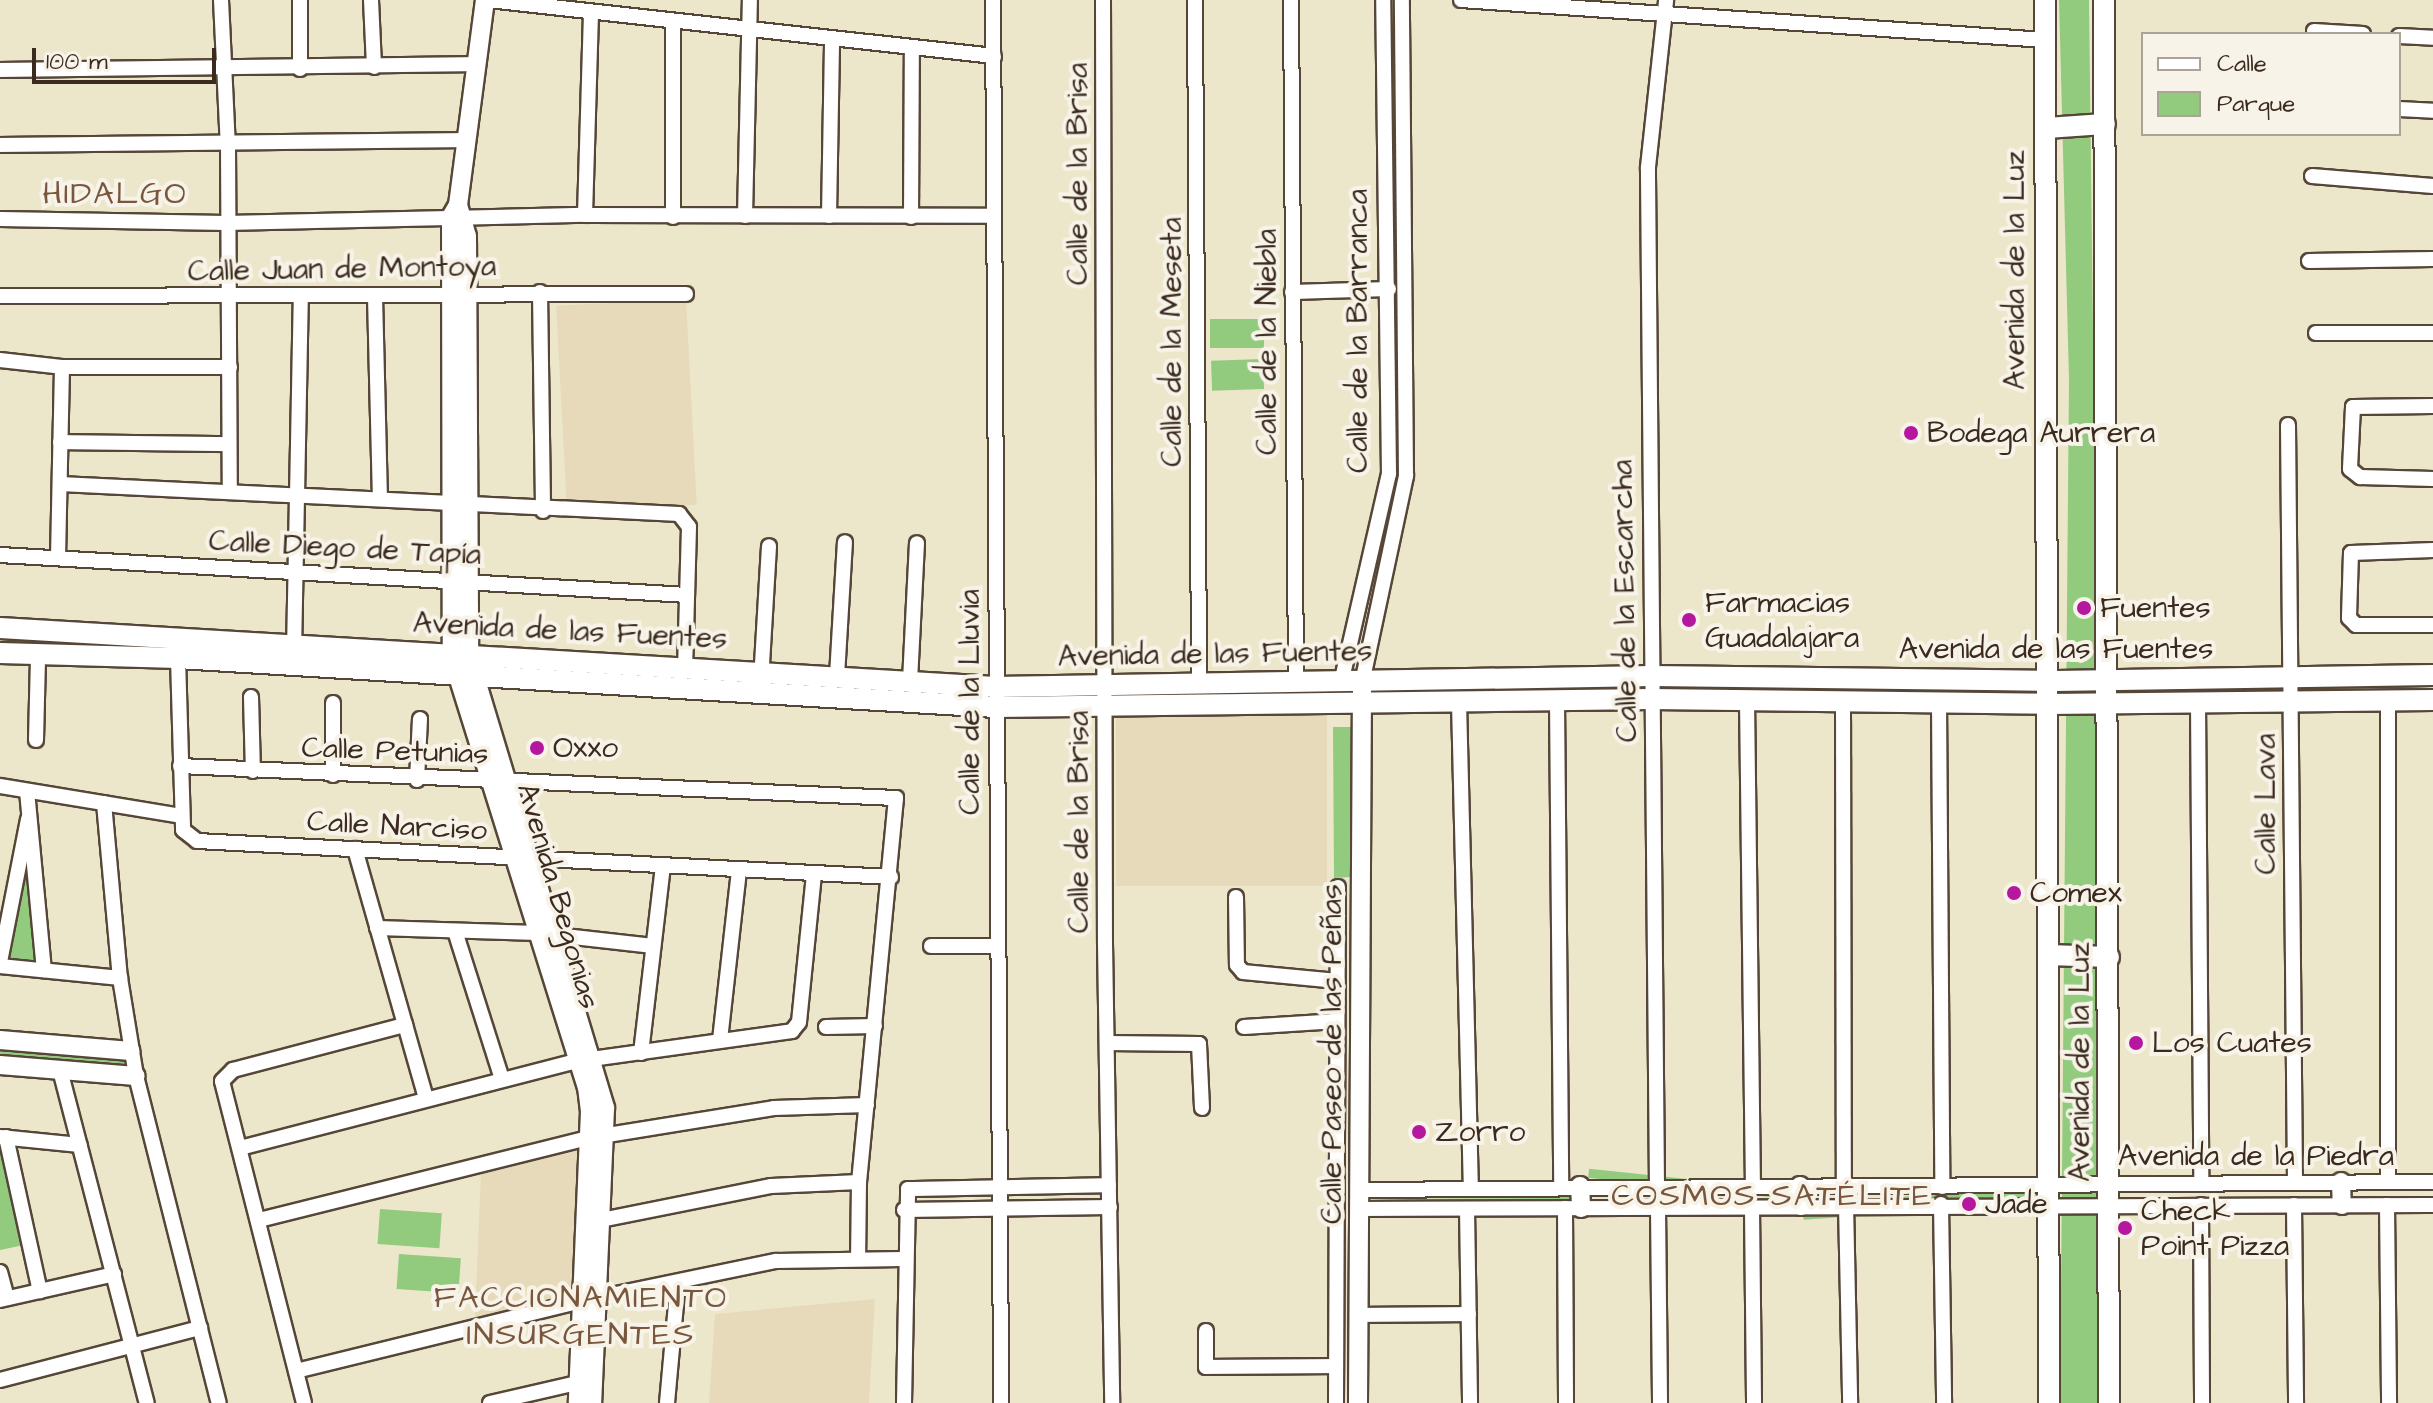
<!DOCTYPE html>
<html>
<head>
<meta charset="utf-8">
<style>
	body { margin:0 }
	#map { position:relative; width:2433px; height:1403px; overflow:hidden; background:#ece7cb; font-family:"Architects Daughter",sans-serif }
	div>[style] { position:absolute }
	[style*='--x'] { left:calc(var(--x)*1px); top:calc(var(--y)*1px); width:calc(var(--w)*1px); rotate:calc(var(--a)*1deg) }
	.built>* { inset:0; background:#e7daba; transform-origin:0 0 }
	.green>* { inset:0; background:#92ca7e; transform-origin:0 0 }
	.roads { filter:drop-shadow(2px 0 #564638) drop-shadow(-2px 0 #564638) drop-shadow(0 2px #564638) drop-shadow(0 -2px #564638) }
	.minor>* { height:14px; margin:-7px; padding:0 7px; transform-origin:7px; border-radius:7px; background:#fff }
	.tertiary>* { height:18px; margin:-9px; padding:0 9px; transform-origin:9px; border-radius:9px; background:#fff }
	.secondary>* { height:20px; margin:-10px; padding:0 10px; transform-origin:10px; border-radius:10px; background:#fff }
	.dots>* { width:22px; height:22px; translate:-50% -50%; box-sizing:border-box; border:4px solid #f7f3e8; border-radius:50% }
	span { translate:-50% -50%; white-space:nowrap; text-align:center; line-height:1.15; -webkit-text-stroke:8px #f7f3e8; paint-order:stroke }
	.street-label { font-size:30px; color:#3b2a1e }
	.poi-label { font-size:30px; color:#3b2a1e }
	.left { translate:0 -50%; text-align:left }
	.neighbourhood-label { font-size:32px; color:#78573d; letter-spacing:2px }
	.legend { position:absolute; left:2141px; top:32px; width:260px; height:104px; box-sizing:border-box; background:#f7f3e8; border:2px solid #aca397; margin:0; padding:10px 14px; list-style:none; font-size:24px; color:#3b2a1e }
	.legend li { display:flex; align-items:center; gap:16px; height:40px }
	.legend b { width:40px; border:2px solid #aca397 }
	.scale { position:absolute; left:32px; top:48px; width:184px; height:36px; box-sizing:border-box; border:4px solid #3b2a1e; border-top:0; padding-left:10px; font-size:24px; line-height:28px; white-space:nowrap; color:#3b2a1e; -webkit-text-stroke:6px #f7f3e8; paint-order:stroke }
</style>
</head>
<body>
<div id="map">
	<div class="built">
		<div style="left:686px;top:299px;width:206px;height:130px;rotate:87deg"></div>
		<div style="left:1327px;top:710px;width:176px;height:211px;rotate:90deg"></div>
		<div style="clip-path:polygon(582px 1146px,578px 1292px,475px 1317px,481px 1173px)"></div>
		<div style="clip-path:polygon(875px 1299px,869px 1403px,709px 1403px,715px 1314px)"></div>
	</div>
	<div class="green">
		<div style="clip-path:polygon(2059px 0,2089px 0,2102px 1078px,2100px 1403px,2060px 1403px,2069px 380px)"></div>
		<div style="left:1210px;top:319px;width:54px;height:29px"></div>
		<div style="left:1263px;top:359px;width:30px;height:52px;rotate:88deg"></div>
		<div style="clip-path:polygon(1333px 727px,1355px 727px,1351px 877px,1334px 878px)"></div>
		<div style="clip-path:polygon(28px 830px,40px 966px,5px 963px)"></div>
		<div style="left:0;top:1040px;width:131px;height:24px;rotate:5deg"></div>
		<div style="clip-path:polygon(0 1138px,24px 1245px,0 1250px)"></div>
		<div style="left:2042px;top:1187px;width:16px;height:240px;rotate:86deg"></div>
		<div style="clip-path:polygon(1570px 1189px,1570px 1199px,1377px 1198px,1377px 1193px)"></div>
		<div style="left:1791px;top:1190px;width:9px;height:203px;rotate:96deg"></div>
		<div style="left:380px;top:1209px;width:62px;height:35px;rotate:4deg"></div>
		<div style="left:399px;top:1254px;width:62px;height:35px;rotate:4deg"></div>
	</div>
	<div class="roads">
		<div class="minor">
			<div style="--x:221;--y:0;--w:146;--a:87.3"></div>
			<div style="--x:228;--y:146;--w:344;--a:89.7"></div>
			<div style="--x:300;--y:0;--w:69;--a:90"></div>
			<div style="--x:371;--y:0;--w:67;--a:87.4"></div>
			<div style="--x:489;--y:0;--w:508;--a:6.33"></div>
			<div style="--x:993;--y:0;--w:1403;--a:89.67"></div>
			<div style="--x:1103;--y:0;--w:943;--a:89.88"></div>
			<div style="--x:1105;--y:943;--w:460;--a:89.1"></div>
			<div style="--x:1195;--y:0;--w:683;--a:89.66"></div>
			<div style="--x:1291;--y:0;--w:684;--a:89.58"></div>
			<div style="--x:1461;--y:0;--w:585;--a:3.92"></div>
			<div style="--x:2314;--y:31;--w:49;--a:3.5"></div>
			<div style="--x:2399;--y:36;--w:34;--a:3"></div>
			<div style="--x:0;--y:70;--w:476;--a:-0.7"></div>
			<div style="--x:2399;--y:109;--w:34;--a:3"></div>
			<div style="--x:0;--y:145;--w:465;--a:-0.6"></div>
			<div style="--x:2312;--y:176;--w:121;--a:4.7"></div>
			<div style="--x:585;--y:215;--w:203;--a:-88.3"></div>
			<div style="--x:745;--y:216;--w:216;--a:-88.7"></div>
			<div style="--x:829;--y:216;--w:176;--a:-89"></div>
			<div style="--x:673;--y:217;--w:196;--a:-90"></div>
			<div style="--x:911;--y:217;--w:170;--a:-89.7"></div>
			<div style="--x:0;--y:219;--w:226;--a:1"></div>
			<div style="--x:226;--y:223;--w:359;--a:-1.3"></div>
			<div style="--x:585;--y:215;--w:409;--a:0.1"></div>
			<div style="--x:2309;--y:261;--w:124;--a:-0.9"></div>
			<div style="--x:540;--y:292;--w:219;--a:89.2"></div>
			<div style="--x:1292;--y:292;--w:97;--a:-1.8"></div>
			<div style="--x:0;--y:296;--w:686;--a:-0.17"></div>
			<div style="--x:375;--y:296;--w:200;--a:88.6"></div>
			<div style="--x:2316;--y:333;--w:117;--a:0"></div>
			<div style="--x:0;--y:360;--w:62;--a:6.4"></div>
			<div style="--x:62;--y:367;--w:168;--a:0"></div>
			<div style="--x:2433;--y:406;--w:80;--a:179.3"></div>
			<div style="--x:2353;--y:407;--w:62;--a:92.8"></div>
			<div style="--x:2350;--y:469;--w:13;--a:39"></div>
			<div style="--x:2360;--y:477;--w:73;--a:1.6"></div>
			<div style="--x:2288;--y:425;--w:757;--a:89.47"></div>
			<div style="--x:60;--y:442;--w:169;--a:0.7"></div>
			<div style="--x:60;--y:484;--w:620;--a:2.77"></div>
			<div style="--x:679;--y:514;--w:16;--a:52"></div>
			<div style="--x:689;--y:527;--w:139;--a:91.6"></div>
			<div style="--x:2433;--y:550;--w:82;--a:177.9"></div>
			<div style="--x:2351;--y:553;--w:65;--a:91.8"></div>
			<div style="--x:2349;--y:618;--w:10;--a:45"></div>
			<div style="--x:2356;--y:625;--w:77;--a:0"></div>
			<div style="--x:0;--y:555;--w:688;--a:3.33"></div>
			<div style="--x:58;--y:558;--w:191;--a:-88.8"></div>
			<div style="--x:294;--y:652;--w:355;--a:-88.9"></div>
			<div style="--x:178;--y:658;--w:172;--a:88.3"></div>
			<div style="--x:183;--y:830;--w:18;--a:38"></div>
			<div style="--x:197;--y:841;--w:695;--a:2.97"></div>
			<div style="--x:837;--y:676;--w:134;--a:-86.6"></div>
			<div style="--x:761;--y:681;--w:135;--a:-86.6"></div>
			<div style="--x:910;--y:681;--w:138;--a:-87.1"></div>
			<div style="--x:1341;--y:683;--w:214;--a:-77.1"></div>
			<div style="--x:1389;--y:474;--w:474;--a:-90.7"></div>
			<div style="--x:1362;--y:683;--w:212;--a:-78"></div>
			<div style="--x:1406;--y:476;--w:476;--a:-90.5"></div>
			<div style="--x:251;--y:697;--w:74;--a:88.5"></div>
			<div style="--x:1747;--y:699;--w:488;--a:89.3"></div>
			<div style="--x:1557;--y:700;--w:486;--a:89.5"></div>
			<div style="--x:2388;--y:700;--w:482;--a:90"></div>
			<div style="--x:1843;--y:701;--w:486;--a:89.9"></div>
			<div style="--x:2198;--y:701;--w:481;--a:89.6"></div>
			<div style="--x:1459;--y:702;--w:485;--a:88.6"></div>
			<div style="--x:1939;--y:702;--w:485;--a:89.6"></div>
			<div style="--x:36;--y:740;--w:84;--a:-88.6"></div>
			<div style="--x:180;--y:766;--w:717;--a:2.56"></div>
			<div style="--x:896;--y:798;--w:386;--a:95.5"></div>
			<div style="--x:859;--y:1182;--w:77;--a:90.7"></div>
			<div style="--x:333;--y:775;--w:72;--a:-90"></div>
			<div style="--x:417;--y:780;--w:61;--a:-87.2"></div>
			<div style="--x:0;--y:786;--w:184;--a:9.4"></div>
			<div style="--x:27;--y:791;--w:180;--a:84.6"></div>
			<div style="--x:104;--y:803;--w:176;--a:84.8"></div>
			<div style="--x:120;--y:978;--w:99;--a:80.7"></div>
			<div style="--x:136;--y:1076;--w:337;--a:75.8"></div>
			<div style="--x:355;--y:849;--w:259;--a:74.1"></div>
			<div style="--x:1236;--y:897;--w:68;--a:89.2"></div>
			<div style="--x:1237;--y:965;--w:9;--a:49"></div>
			<div style="--x:1243;--y:972;--w:95;--a:5.4"></div>
			<div style="--x:377;--y:928;--w:161;--a:1.8"></div>
			<div style="--x:538;--y:933;--w:116;--a:6.4"></div>
			<div style="--x:455;--y:931;--w:155;--a:72.4"></div>
			<div style="--x:931;--y:946;--w:67;--a:0"></div>
			<div style="--x:0;--y:962;--w:146;--a:-78.9"></div>
			<div style="--x:0;--y:966;--w:121;--a:5.7"></div>
			<div style="--x:826;--y:1027;--w:49;--a:-1.2"></div>
			<div style="--x:1244;--y:1027;--w:93;--a:-3.7"></div>
			<div style="--x:720;--y:1040;--w:170;--a:-83.6"></div>
			<div style="--x:1107;--y:1043;--w:92;--a:0.6"></div>
			<div style="--x:1199;--y:1044;--w:64;--a:87.3"></div>
			<div style="--x:641;--y:1053;--w:188;--a:-83.3"></div>
			<div style="--x:60;--y:1070;--w:344;--a:75.4"></div>
			<div style="--x:0;--y:1137;--w:80;--a:5.7"></div>
			<div style="--x:6;--y:1137;--w:158;--a:77.6"></div>
			<div style="--x:240;--y:1148;--w:348;--a:-14.5"></div>
			<div style="--x:577;--y:1061;--w:217;--a:-7.9"></div>
			<div style="--x:792;--y:1031;--w:11;--a:-52"></div>
			<div style="--x:799;--y:1022;--w:149;--a:-84.2"></div>
			<div style="--x:1657;--y:1186;--w:1019;--a:-90.51"></div>
			<div style="--x:1648;--y:167;--w:168;--a:-83.8"></div>
			<div style="--x:1359;--y:1190;--w:1074;--a:-0.43"></div>
			<div style="--x:1846;--y:1204;--w:199;--a:88.8"></div>
			<div style="--x:1941;--y:1204;--w:199;--a:89.1"></div>
			<div style="--x:2201;--y:1205;--w:198;--a:89.7"></div>
			<div style="--x:2294;--y:1205;--w:198;--a:89.4"></div>
			<div style="--x:2387;--y:1205;--w:198;--a:89.4"></div>
			<div style="--x:1565;--y:1208;--w:195;--a:89.7"></div>
			<div style="--x:1658;--y:1208;--w:195;--a:89.4"></div>
			<div style="--x:1752;--y:1208;--w:195;--a:89.4"></div>
			<div style="--x:1359;--y:1209;--w:1074;--a:-0.21"></div>
			<div style="--x:1467;--y:1209;--w:194;--a:89.1"></div>
			<div style="--x:904;--y:1210;--w:206;--a:-0.8"></div>
			<div style="--x:259;--y:1220;--w:340;--a:-14"></div>
			<div style="--x:589;--y:1138;--w:187;--a:-9.2"></div>
			<div style="--x:774;--y:1108;--w:93;--a:-1.8"></div>
			<div style="--x:591;--y:1222;--w:184;--a:-11.3"></div>
			<div style="--x:771;--y:1186;--w:88;--a:-2.6"></div>
			<div style="--x:0;--y:1272;--w:27;--a:75"></div>
			<div style="--x:0;--y:1300;--w:117;--a:-12.8"></div>
			<div style="--x:1358;--y:1315;--w:111;--a:-0.5"></div>
			<div style="--x:1206;--y:1331;--w:36;--a:90"></div>
			<div style="--x:1206;--y:1367;--w:130;--a:-0.4"></div>
			<div style="--x:296;--y:1371;--w:294;--a:-13.8"></div>
			<div style="--x:582;--y:1301;--w:198;--a:-11.7"></div>
			<div style="--x:776;--y:1261;--w:127;--a:-0.9"></div>
			<div style="--x:0;--y:1380;--w:207;--a:-14.6"></div>
			<div style="--x:304;--y:1403;--w:332;--a:-104.3"></div>
			<div style="--x:222;--y:1081;--w:16;--a:-45"></div>
			<div style="--x:233;--y:1070;--w:178;--a:-14.7"></div>
			<div style="--x:490;--y:1403;--w:98;--a:-13"></div>
			<div style="--x:667;--y:1403;--w:121;--a:-84.8"></div>
			<div style="--x:904;--y:1403;--w:214;--a:-88.9"></div>
			<div style="--x:908;--y:1189;--w:201;--a:-1.1"></div>
			<div style="--x:1336;--y:1403;--w:516;--a:-89.78"></div>
		</div>
		<div class="tertiary">
			<div style="--x:485;--y:0;--w:207;--a:97.5"></div>
			<div style="--x:458;--y:205;--w:14;--a:120"></div>
			<div style="--x:451;--y:217;--w:440;--a:89.9"></div>
			<div style="--x:452;--y:657;--w:451;--a:72.6"></div>
			<div style="--x:587;--y:1087;--w:24;--a:83"></div>
			<div style="--x:590;--y:1111;--w:292;--a:92.4"></div>
			<div style="--x:458;--y:205;--w:32;--a:74"></div>
			<div style="--x:467;--y:236;--w:421;--a:89.7"></div>
			<div style="--x:469;--y:657;--w:471;--a:73.2"></div>
			<div style="--x:605;--y:1108;--w:295;--a:92.5"></div>
			<div style="--x:0;--y:1040;--w:131;--a:4.8"></div>
			<div style="--x:0;--y:1065;--w:136;--a:4.6"></div>
			<div style="--x:2341;--y:1182;--w:23;--a:88"></div>
			<div style="--x:1580;--y:1186;--w:22;--a:87"></div>
			<div style="--x:1800;--y:1186;--w:20;--a:87"></div>
			<div style="--x:1358;--y:1403;--w:714;--a:-89.68"></div>
		</div>
		<div class="secondary">
			<div style="--x:2045;--y:0;--w:1403;--a:89.84"></div>
			<div style="--x:2104;--y:0;--w:1403;--a:89.8"></div>
			<div style="--x:2046;--y:128;--w:59;--a:-3.9"></div>
			<div style="--x:0;--y:628;--w:997;--a:3.39"></div>
			<div style="--x:995;--y:687;--w:657;--a:-0.96"></div>
			<div style="--x:1652;--y:676;--w:404;--a:0.7"></div>
			<div style="--x:2056;--y:681;--w:377;--a:-0.9"></div>
			<div style="--x:0;--y:653;--w:178;--a:1.6"></div>
			<div style="--x:178;--y:658;--w:818;--a:3.43"></div>
			<div style="--x:995;--y:707;--w:656;--a:-0.7"></div>
			<div style="--x:1651;--y:699;--w:397;--a:0.7"></div>
			<div style="--x:2048;--y:704;--w:385;--a:-0.6"></div>
			<div style="--x:2049;--y:955;--w:60;--a:1.9"></div>
		</div>
	</div>
	<div class="dots">
		<div style="left:1911px;top:433px;background:#b5179e"></div>
		<div style="left:2084px;top:608px;background:#b5179e"></div>
		<div style="left:1689px;top:620px;background:#b5179e"></div>
		<div style="left:537px;top:748px;background:#b5179e"></div>
		<div style="left:2014px;top:893px;background:#b5179e"></div>
		<div style="left:2136px;top:1043px;background:#b5179e"></div>
		<div style="left:1419px;top:1132px;background:#b5179e"></div>
		<div style="left:1969px;top:1204px;background:#b5179e"></div>
		<div style="left:2125px;top:1228px;background:#b5179e"></div>
	</div>
	<div class="street-label">
		<span style="left:1078px;top:174px;rotate:-90deg">Calle de la Brisa</span>
		<span style="left:342px;top:269px;rotate:-1deg">Calle Juan de Montoya</span>
		<span style="left:2015px;top:270px;rotate:-90deg">Avenida de la Luz</span>
		<span style="left:1358px;top:331px;rotate:-90deg">Calle de la Barranca</span>
		<span style="left:1172px;top:342px;rotate:-90deg">Calle de la Meseta</span>
		<span style="left:1267px;top:342px;rotate:-90deg">Calle de la Niebla</span>
		<span style="left:345px;top:548px;rotate:3deg">Calle Diego de Tapía</span>
		<span style="left:1625px;top:601px;rotate:-91deg">Calle de la Escarcha</span>
		<span style="left:570px;top:631px;rotate:3deg">Avenida de las Fuentes</span>
		<span style="left:2056px;top:649px">Avenida de las Fuentes</span>
		<span style="left:1215px;top:654px;rotate:-1deg">Avenida de las Fuentes</span>
		<span style="left:970px;top:702px;rotate:-90deg">Calle de la Lluvia</span>
		<span style="left:395px;top:751px;rotate:2deg">Calle Petunias</span>
		<span style="left:2266px;top:804px;rotate:-90deg">Calle Lava</span>
		<span style="left:1079px;top:822px;rotate:-90deg">Calle de la Brisa</span>
		<span style="left:397px;top:826px;rotate:3deg">Calle Narciso</span>
		<span style="left:558px;top:896px;rotate:74deg">Avenida Begonias</span>
		<span style="left:1332px;top:1054px;rotate:-90deg">Calle Paseo de las Peñas</span>
		<span style="left:2080px;top:1062px;rotate:-90deg">Avenida de la Luz</span>
		<span style="left:2256px;top:1156px">Avenida de la Piedra</span>
	</div>
	<div class="poi-label">
		<span class="left" style="left:1927px;top:433px">Bodega Aurrera</span>
		<span class="left" style="left:1705px;top:620px">Farmacias<br>Guadalajara</span>
		<span class="left" style="left:2100px;top:608px">Fuentes</span>
		<span class="left" style="left:553px;top:748px">Oxxo</span>
		<span class="left" style="left:2030px;top:893px">Comex</span>
		<span class="left" style="left:2152px;top:1043px">Los Cuates</span>
		<span class="left" style="left:1435px;top:1132px">Zorro</span>
		<span class="left" style="left:1985px;top:1204px">Jade</span>
		<span class="left" style="left:2141px;top:1228px">Check<br>Point Pizza</span>
	</div>
	<div class="neighbourhood-label">
		<span style="left:115px;top:194px">HIDALGO</span>
		<span style="left:1772px;top:1196px">COSMOS SATÉLITE</span>
		<span style="left:581px;top:1317px">FACCIONAMIENTO<br>INSURGENTES</span>
	</div>
	<ul class="legend">
	<li><b style="height:10px;background:#fff"></b>Calle</li>
	<li><b style="height:22px;background:#92ca7e"></b>Parque</li>
	</ul>
	<div class="scale">100 m</div>
</div>
</body>
</html>
